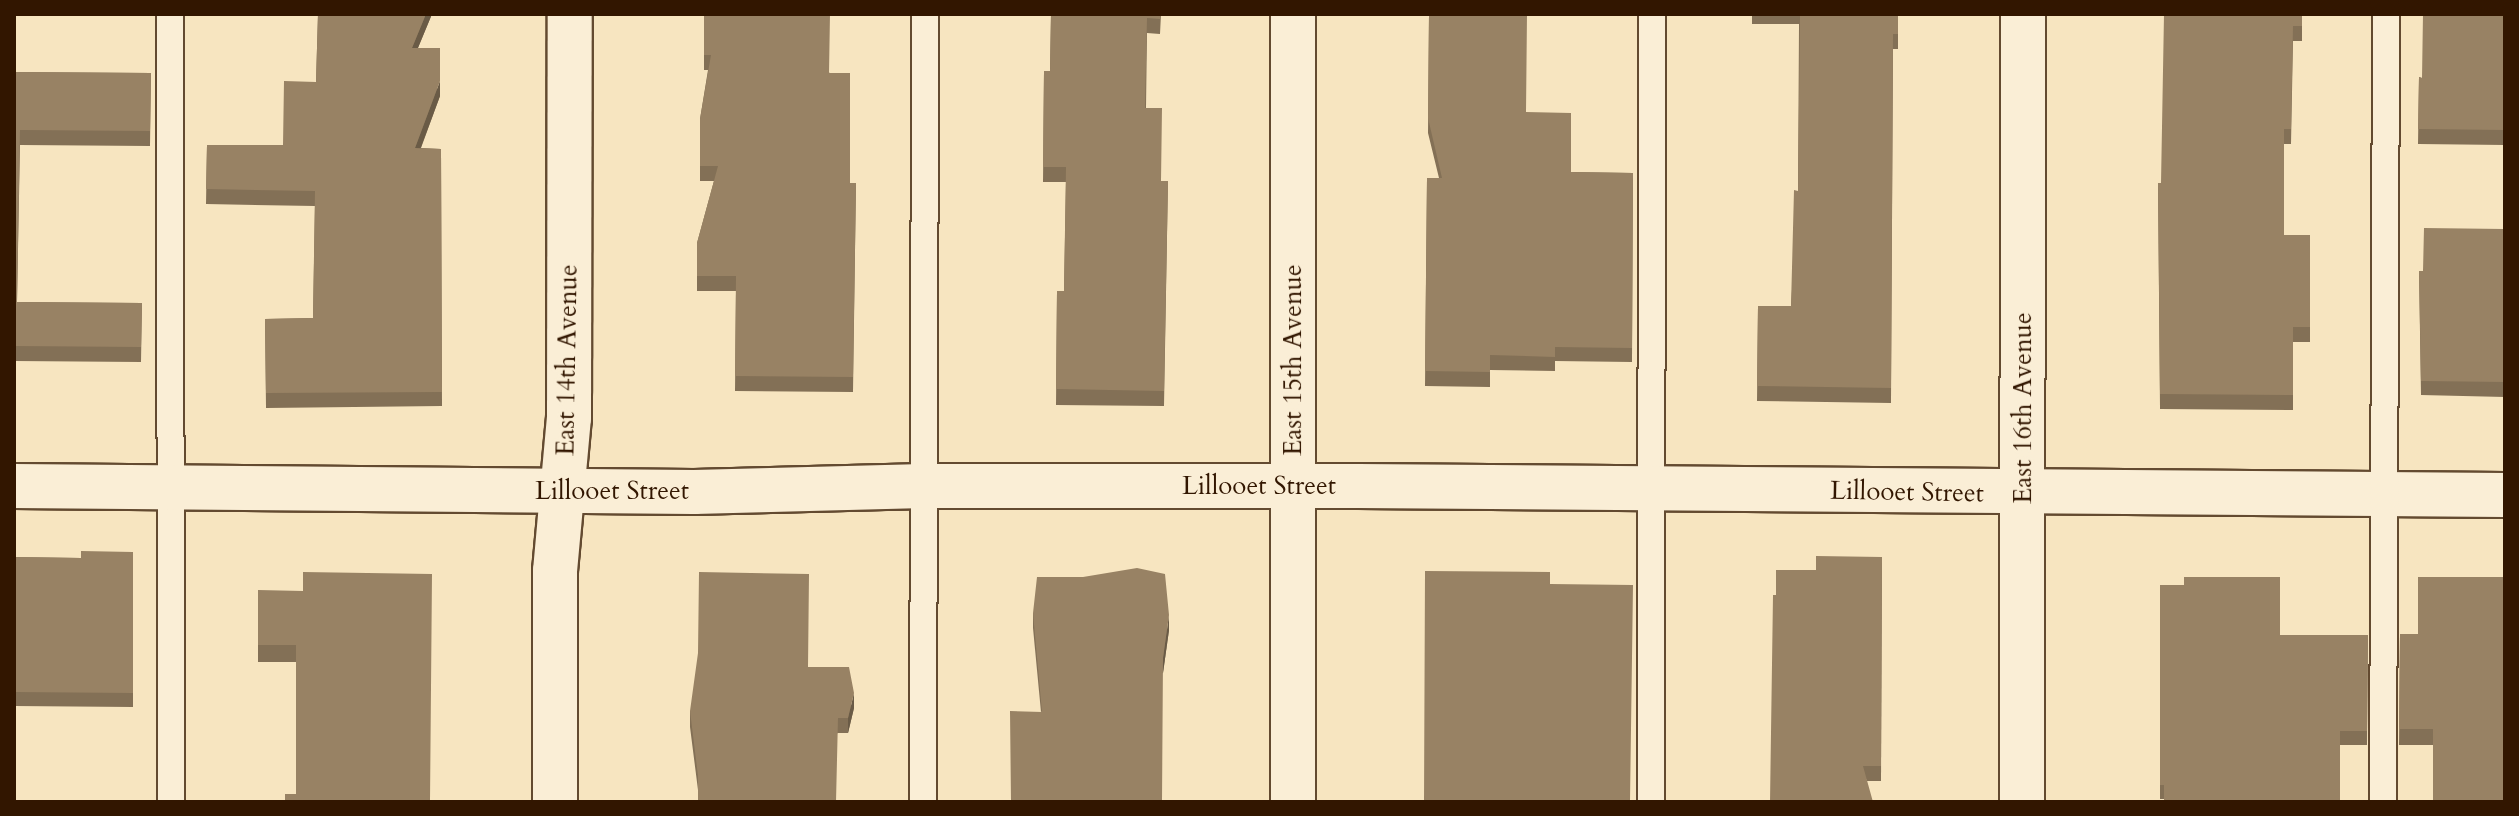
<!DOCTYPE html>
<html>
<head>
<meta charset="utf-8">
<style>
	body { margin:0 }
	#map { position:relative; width:2519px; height:816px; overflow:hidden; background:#f7e5c0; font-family:Cardo,serif }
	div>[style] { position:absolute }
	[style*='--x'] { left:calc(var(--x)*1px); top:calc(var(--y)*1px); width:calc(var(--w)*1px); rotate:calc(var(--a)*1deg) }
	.roads { filter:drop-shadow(2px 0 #634a30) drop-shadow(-2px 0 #634a30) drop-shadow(0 2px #634a30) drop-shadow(0 -2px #634a30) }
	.lane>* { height:26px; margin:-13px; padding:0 13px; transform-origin:13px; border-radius:13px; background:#faeed6 }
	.street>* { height:44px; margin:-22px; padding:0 22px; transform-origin:22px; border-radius:22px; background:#faeed6 }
	.wall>* { inset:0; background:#837056 }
	.shaded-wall>* { inset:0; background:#6a5b46 }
	.building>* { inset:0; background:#988264 }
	span { translate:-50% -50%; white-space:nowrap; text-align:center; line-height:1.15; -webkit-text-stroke:6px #faeed6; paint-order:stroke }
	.street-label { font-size:26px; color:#321600 }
	.frame { position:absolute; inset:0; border:16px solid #321600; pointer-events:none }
</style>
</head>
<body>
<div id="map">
	<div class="roads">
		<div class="lane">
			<div style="--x:170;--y:14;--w:788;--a:89.93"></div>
			<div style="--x:923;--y:802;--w:788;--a:-89.85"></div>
			<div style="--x:1651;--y:802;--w:788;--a:-89.93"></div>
			<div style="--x:2383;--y:802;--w:788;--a:-89.78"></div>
		</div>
		<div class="street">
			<div style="--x:14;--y:486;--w:680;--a:0.51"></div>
			<div style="--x:694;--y:492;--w:230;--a:-1.5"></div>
			<div style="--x:924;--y:486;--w:434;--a:0"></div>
			<div style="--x:1358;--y:486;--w:1147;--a:0.45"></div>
			<div style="--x:555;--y:802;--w:231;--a:-90"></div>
			<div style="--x:555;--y:571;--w:154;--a:-84.8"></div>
			<div style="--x:569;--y:418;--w:404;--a:-89.9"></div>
			<div style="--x:1293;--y:802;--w:788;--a:-90"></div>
			<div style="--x:2022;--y:802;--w:788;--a:-89.93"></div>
		</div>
	</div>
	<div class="wall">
		<div style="clip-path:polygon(318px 14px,432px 14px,418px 48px,440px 96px,421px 148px,441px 149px,442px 406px,266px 408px,265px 319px,313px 318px,315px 206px,206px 204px,207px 145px,283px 145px,316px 82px)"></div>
		<div style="clip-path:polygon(704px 14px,830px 73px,850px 183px,856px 183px,853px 392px,735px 391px,736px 291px,697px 291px,697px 243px,714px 181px,700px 181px,700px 119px,708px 70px,704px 70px)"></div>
		<div style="clip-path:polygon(1051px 14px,1161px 14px,1160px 34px,1147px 33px,1146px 108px,1161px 181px,1168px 181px,1164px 406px,1056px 405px,1057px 291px,1064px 291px,1066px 182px,1043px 182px,1044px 71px,1050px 71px)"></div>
		<div style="clip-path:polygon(1429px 14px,1526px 112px,1571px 172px,1633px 173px,1632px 362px,1555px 361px,1555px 371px,1490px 370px,1490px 387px,1425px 386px,1427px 178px,1439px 178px,1428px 133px)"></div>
		<div style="clip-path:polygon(1752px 14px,1898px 14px,1898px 49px,1893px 49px,1891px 403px,1757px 401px,1758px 306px,1791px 306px,1798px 191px,1799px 24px,1752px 24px)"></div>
		<div style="clip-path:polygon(2302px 14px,2302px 41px,2293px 41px,2291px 144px,2284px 144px,2284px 235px,2310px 235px,2310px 342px,2293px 342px,2293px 410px,2160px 409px,2158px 183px,2161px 183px)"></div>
		<div style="clip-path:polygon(2505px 14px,2505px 145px,2418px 144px,2419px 77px,2422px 78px)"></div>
		<div style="clip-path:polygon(14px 72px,151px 73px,150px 146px,20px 145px,17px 302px,142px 303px,141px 362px,14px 361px)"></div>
		<div style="clip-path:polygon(2505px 170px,2505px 397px,2421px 395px,2419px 271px,2423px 271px,2504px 229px)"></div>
		<div style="clip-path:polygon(133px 552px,133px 707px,14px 706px,14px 557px,81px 558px)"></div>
		<div style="clip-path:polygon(1882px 557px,1881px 781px,1867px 781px,1776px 595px,1816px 570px)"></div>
		<div style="clip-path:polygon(2505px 577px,2433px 745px,2399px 745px,2400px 634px,2418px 634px)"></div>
		<div style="clip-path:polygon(2160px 585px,2280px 635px,2368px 635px,2367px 745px,2340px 745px,2164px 799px,2160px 799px)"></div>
		<div style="clip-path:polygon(258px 590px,430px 802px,296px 794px,296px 662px,258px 662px)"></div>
		<div style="clip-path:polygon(1033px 613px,1169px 630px,1163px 673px,1041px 712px,1033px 628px)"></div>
		<div style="clip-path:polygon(808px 667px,854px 708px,848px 733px,838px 733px,698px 790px,690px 727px,690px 711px)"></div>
	</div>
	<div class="shaded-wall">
		<div style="clip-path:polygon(426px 14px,432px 14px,412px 62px,412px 48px)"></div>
		<div style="clip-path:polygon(440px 81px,440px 96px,415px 163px,415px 148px)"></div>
		<div style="clip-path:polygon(1169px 615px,1169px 630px,1163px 673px,1163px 658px)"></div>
		<div style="clip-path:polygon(854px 693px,854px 708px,848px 733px,848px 718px)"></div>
	</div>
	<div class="building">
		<div style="clip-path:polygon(318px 14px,426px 14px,412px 48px,440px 48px,440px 81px,415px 148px,441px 149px,442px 392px,266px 393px,265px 319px,313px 318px,315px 191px,206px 189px,207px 145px,283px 145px,284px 81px,316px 82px)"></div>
		<div style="clip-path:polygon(704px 14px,830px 14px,829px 73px,850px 73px,850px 183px,856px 183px,853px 377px,735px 376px,736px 276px,697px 276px,697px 243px,718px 166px,700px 166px,700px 119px,711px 55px,704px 55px)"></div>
		<div style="clip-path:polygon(1051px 14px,1161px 14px,1160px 19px,1147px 18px,1145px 108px,1162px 108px,1161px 181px,1168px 181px,1164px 391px,1056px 389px,1057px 291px,1064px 291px,1066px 167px,1043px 167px,1044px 71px,1050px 71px)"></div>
		<div style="clip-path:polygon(1429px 14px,1527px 14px,1526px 112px,1571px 113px,1571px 172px,1633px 173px,1632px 348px,1555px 347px,1555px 357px,1490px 355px,1490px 372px,1425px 371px,1427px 178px,1442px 178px,1428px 118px)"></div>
		<div style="clip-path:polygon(1800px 14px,1898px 14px,1898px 34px,1893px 34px,1891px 388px,1757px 386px,1758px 306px,1791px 306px,1794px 190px,1798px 191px)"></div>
		<div style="clip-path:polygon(2164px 14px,2302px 14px,2302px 26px,2293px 26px,2291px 129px,2284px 129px,2284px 235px,2310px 235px,2310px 327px,2293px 327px,2293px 395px,2160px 394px,2158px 183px,2161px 183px)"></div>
		<div style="clip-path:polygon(2423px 14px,2505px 14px,2505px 130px,2418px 129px,2419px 77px,2422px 78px)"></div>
		<div style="clip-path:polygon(14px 72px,151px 73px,150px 131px,20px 130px,17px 302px,142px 303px,141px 347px,14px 346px)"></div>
		<div style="clip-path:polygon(2505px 170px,2505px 382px,2421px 381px,2419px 271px,2423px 271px,2424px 228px,2504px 229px)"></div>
		<div style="clip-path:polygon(81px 551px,133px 552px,133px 693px,14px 692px,14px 557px,81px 558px)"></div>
		<div style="clip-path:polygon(1816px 556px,1882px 557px,1881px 766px,1863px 766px,1873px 802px,1770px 802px,1773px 595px,1776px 595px,1776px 570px,1816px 570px)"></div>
		<div style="clip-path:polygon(1137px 568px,1165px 574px,1169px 615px,1163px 658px,1162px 802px,1011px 802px,1010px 711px,1042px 712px,1033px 613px,1037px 577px,1083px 577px)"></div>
		<div style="clip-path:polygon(1425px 571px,1550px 572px,1550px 584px,1633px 585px,1630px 802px,1424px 802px)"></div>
		<div style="clip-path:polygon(303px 572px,432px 574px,430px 802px,285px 802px,285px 794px,296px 794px,296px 645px,258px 645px,258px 590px,303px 591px)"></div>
		<div style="clip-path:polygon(699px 572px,809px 574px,808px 667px,849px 667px,854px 693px,848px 718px,838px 718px,836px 802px,698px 802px,698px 776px,690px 711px,698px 653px)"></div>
		<div style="clip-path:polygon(2184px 577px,2280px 577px,2280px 635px,2368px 635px,2367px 731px,2340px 731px,2340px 802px,2164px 802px,2164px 785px,2160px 785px,2160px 585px,2184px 585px)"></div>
		<div style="clip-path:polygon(2418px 577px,2505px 577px,2505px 802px,2433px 802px,2433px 729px,2399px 729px,2400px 634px,2418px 634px)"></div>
	</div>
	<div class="street-label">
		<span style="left:567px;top:360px;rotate:-89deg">East 14th Avenue</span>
		<span style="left:1293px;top:360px;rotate:-90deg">East 15th Avenue</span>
		<span style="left:2023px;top:408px;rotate:-90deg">East 16th Avenue</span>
		<span style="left:1259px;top:486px">Lillooet Street</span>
		<span style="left:612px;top:491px">Lillooet Street</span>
		<span style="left:1907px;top:492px;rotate:1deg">Lillooet Street</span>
	</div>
	<div class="frame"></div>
</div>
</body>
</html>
